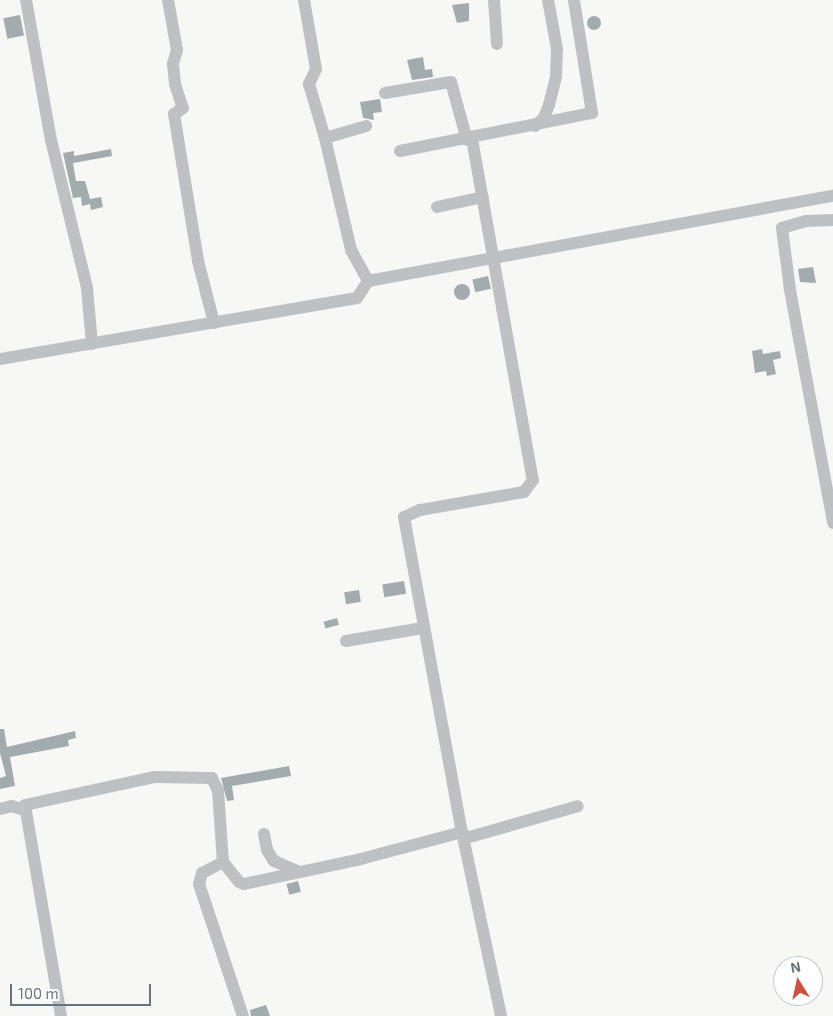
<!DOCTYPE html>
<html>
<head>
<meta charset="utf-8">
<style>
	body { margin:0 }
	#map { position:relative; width:833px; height:1016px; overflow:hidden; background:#f7f7f5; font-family:"Exo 2",sans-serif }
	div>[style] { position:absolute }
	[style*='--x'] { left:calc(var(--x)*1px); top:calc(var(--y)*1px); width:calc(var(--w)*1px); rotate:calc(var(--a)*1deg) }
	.building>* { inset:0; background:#a2acaf; transform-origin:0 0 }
	.round { border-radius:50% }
	.minor>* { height:12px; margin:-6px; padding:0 6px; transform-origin:6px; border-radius:6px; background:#bdc1c4 }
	span { translate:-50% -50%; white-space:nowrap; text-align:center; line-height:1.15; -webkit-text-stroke:5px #fff; paint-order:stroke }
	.north { position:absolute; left:773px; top:956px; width:50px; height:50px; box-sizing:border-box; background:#fff; border:1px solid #c2c8cb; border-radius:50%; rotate:350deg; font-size:14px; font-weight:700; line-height:20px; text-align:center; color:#66757c }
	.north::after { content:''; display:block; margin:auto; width:18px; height:22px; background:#cf503d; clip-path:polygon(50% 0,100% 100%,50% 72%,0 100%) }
	.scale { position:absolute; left:10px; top:984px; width:141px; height:22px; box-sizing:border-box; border:2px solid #66757c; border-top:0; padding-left:6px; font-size:15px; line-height:18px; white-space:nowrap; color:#66757c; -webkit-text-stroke:4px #fff; paint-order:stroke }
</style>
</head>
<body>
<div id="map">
	<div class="building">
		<div style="clip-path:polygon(469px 3px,469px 21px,457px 23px,452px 5px)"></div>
		<div style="left:20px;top:15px;width:21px;height:17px;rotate:79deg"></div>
		<div class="round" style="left:587px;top:16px;width:14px;height:14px"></div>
		<div style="clip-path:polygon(423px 57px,425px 70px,432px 69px,433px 77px,412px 80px,407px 60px)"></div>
		<div style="clip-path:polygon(380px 99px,382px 112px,373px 113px,374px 120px,363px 118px,360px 102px)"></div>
		<div style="clip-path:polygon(111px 149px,112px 156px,73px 163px,76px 181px,85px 181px,90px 199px,101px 197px,103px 207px,91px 210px,90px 204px,82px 206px,81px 197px,73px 198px,63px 153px,74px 151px,74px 156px)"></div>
		<div style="clip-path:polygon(813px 267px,816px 283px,800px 282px,798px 269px)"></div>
		<div style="left:488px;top:276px;width:13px;height:16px;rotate:77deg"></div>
		<div class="round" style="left:454px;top:284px;width:16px;height:16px"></div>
		<div style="clip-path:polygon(762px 349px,763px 354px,780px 351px,781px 358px,773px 360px,776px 374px,767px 376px,766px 371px,755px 373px,752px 351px)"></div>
		<div style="left:404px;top:581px;width:13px;height:22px;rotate:81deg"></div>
		<div style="left:359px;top:590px;width:12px;height:15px;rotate:81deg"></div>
		<div style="left:337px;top:618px;width:7px;height:14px;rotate:74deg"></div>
		<div style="clip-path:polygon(0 729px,4px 729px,7px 747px,75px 731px,76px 738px,68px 740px,69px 746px,10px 757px,15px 786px,0 789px,0 778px,6px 776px,0 753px)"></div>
		<div style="clip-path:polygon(289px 766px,291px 776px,232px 786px,234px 800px,227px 801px,221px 778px)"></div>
		<div style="left:298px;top:881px;width:11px;height:12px;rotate:75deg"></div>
		<div style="clip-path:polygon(266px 1005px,270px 1016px,251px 1016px,250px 1010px)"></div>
	</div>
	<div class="minor">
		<div style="--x:26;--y:0;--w:142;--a:79.9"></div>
		<div style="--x:51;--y:140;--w:152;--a:76.3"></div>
		<div style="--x:87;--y:288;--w:56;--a:84.9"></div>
		<div style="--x:168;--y:0;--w:51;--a:79.8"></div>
		<div style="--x:177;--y:50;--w:15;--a:106"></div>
		<div style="--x:173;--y:64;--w:20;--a:84"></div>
		<div style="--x:175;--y:84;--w:25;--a:72"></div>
		<div style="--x:183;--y:108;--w:11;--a:146"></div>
		<div style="--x:174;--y:114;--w:149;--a:80.7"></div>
		<div style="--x:198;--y:261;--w:64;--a:75.5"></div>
		<div style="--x:304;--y:0;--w:70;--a:80.1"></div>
		<div style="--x:316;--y:69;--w:17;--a:115"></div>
		<div style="--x:309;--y:84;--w:56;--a:73.5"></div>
		<div style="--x:325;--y:138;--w:115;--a:76.9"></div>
		<div style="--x:351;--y:250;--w:35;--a:61"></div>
		<div style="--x:494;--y:0;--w:44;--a:86.1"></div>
		<div style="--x:385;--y:93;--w:67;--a:-9.5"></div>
		<div style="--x:451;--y:82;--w:60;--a:74.6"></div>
		<div style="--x:535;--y:126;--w:12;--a:-42"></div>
		<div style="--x:544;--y:118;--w:14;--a:-69"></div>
		<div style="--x:549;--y:105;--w:30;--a:-76"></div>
		<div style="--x:556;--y:76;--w:27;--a:-88"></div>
		<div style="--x:557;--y:49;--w:50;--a:-100.4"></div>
		<div style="--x:325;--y:138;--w:43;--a:-16.3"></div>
		<div style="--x:472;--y:139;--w:346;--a:79.9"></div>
		<div style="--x:533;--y:480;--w:15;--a:127"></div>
		<div style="--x:524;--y:492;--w:106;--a:170.2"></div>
		<div style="--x:420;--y:510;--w:17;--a:156"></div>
		<div style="--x:404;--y:517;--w:320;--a:79.6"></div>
		<div style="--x:462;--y:832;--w:188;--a:78"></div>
		<div style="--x:400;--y:151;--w:196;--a:-11.2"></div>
		<div style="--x:592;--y:113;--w:114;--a:-99.1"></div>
		<div style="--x:437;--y:207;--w:47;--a:-12.3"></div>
		<div style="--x:833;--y:220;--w:27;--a:178"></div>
		<div style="--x:806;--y:221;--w:25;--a:164"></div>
		<div style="--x:782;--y:228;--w:63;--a:82.6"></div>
		<div style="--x:790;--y:290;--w:237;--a:79.5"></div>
		<div style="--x:0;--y:359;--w:362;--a:-9.7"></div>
		<div style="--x:357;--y:298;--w:20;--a:-57"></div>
		<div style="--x:368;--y:281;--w:473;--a:-10.4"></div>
		<div style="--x:346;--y:641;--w:78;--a:-9.6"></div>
		<div style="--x:0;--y:809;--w:12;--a:-14"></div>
		<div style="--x:12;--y:806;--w:13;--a:18"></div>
		<div style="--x:264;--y:834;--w:16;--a:79"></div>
		<div style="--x:267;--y:850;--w:13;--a:58"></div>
		<div style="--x:274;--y:861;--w:26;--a:23"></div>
		<div style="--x:466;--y:838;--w:116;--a:-15.9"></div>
		<div style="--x:223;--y:862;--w:24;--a:152"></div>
		<div style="--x:202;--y:873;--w:11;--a:105"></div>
		<div style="--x:199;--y:884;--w:139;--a:71.6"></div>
		<div style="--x:61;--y:1016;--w:214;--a:-99.7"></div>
		<div style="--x:25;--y:805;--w:132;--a:-12.2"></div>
		<div style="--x:154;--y:777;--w:58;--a:1"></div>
		<div style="--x:212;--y:778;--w:14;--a:65"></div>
		<div style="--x:218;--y:791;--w:71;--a:86"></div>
		<div style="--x:223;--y:862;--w:26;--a:51"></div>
		<div style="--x:239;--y:882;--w:5;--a:22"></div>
		<div style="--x:244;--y:884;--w:116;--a:-12"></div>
		<div style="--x:357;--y:860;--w:109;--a:-14.9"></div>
	</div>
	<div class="north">N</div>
	<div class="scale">100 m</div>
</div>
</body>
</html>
